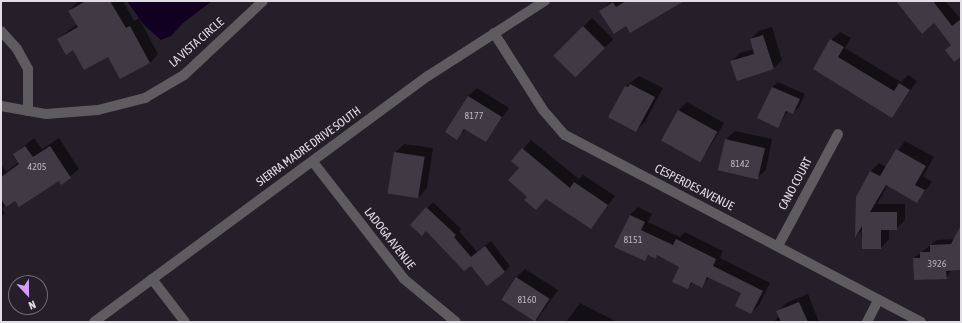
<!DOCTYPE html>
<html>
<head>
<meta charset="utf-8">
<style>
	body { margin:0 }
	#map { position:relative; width:962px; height:323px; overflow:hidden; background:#241f29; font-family:"Asap Condensed",sans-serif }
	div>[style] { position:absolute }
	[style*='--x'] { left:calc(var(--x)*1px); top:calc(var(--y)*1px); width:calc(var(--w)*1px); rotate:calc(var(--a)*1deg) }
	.water>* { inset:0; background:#120020 }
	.shadow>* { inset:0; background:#0007; transform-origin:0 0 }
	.building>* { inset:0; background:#3f3a44; transform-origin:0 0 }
	.minor>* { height:10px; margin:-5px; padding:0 5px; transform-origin:5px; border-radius:5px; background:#5e5c61 }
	span { translate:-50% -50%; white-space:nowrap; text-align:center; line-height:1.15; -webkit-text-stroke:3px #241f29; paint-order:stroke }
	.number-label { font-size:10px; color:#b9b5bd }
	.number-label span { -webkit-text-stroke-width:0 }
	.street-label { font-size:12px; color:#e2dee5 }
	.frame { position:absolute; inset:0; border:2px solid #e2dee5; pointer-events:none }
	.north { position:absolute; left:8px; top:275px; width:40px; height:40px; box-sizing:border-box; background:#241f29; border:1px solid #706b74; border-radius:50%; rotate:158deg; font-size:11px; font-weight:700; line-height:16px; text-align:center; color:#e2dee5 }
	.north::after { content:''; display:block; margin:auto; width:14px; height:18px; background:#d39cfc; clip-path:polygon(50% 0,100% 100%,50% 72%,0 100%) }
</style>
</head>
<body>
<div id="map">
	<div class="water">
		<div style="clip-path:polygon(127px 1px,212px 1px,183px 23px,171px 36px,161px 40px,144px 25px)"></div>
	</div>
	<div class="shadow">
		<div style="clip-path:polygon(78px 1px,123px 1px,134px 21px,139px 18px,158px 54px,150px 63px,120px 78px,109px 56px,74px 49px,58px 39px,77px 24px,69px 11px)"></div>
		<div style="clip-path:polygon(611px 1px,682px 1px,627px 25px,600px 11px)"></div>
		<div style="clip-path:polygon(897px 1px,945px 1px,961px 19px,961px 55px,946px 50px,952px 44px,935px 22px)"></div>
		<div style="left:592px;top:18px;width:30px;height:53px;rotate:45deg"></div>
		<div style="clip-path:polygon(772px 27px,782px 60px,774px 68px,732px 61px,740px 53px,754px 49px,751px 39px,759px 31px)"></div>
		<div style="clip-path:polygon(840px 32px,851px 38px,845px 48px,901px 82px,908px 75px,917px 81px,892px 117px,814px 69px,831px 40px)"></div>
		<div style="clip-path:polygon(639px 76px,663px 88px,645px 122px,636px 130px,610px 116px,626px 86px)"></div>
		<div style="clip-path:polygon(778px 82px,805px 94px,799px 107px,793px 113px,788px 111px,778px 126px,772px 87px)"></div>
		<div style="clip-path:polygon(477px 88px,509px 108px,486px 141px,466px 129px,457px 138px,468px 96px)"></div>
		<div style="clip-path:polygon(687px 102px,724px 123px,707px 152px,699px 161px,662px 139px,679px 110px)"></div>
		<div style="clip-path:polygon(735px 131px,772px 139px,766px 170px,757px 178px,719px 170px,726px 139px)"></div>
		<div style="clip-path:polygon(34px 138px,42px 149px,59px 138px,79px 169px,62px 183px,59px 180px,15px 199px,2px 208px,5px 213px,1px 217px,1px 164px,6px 172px,19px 162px,14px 154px)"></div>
		<div style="clip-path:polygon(531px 140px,579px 179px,583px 175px,615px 196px,591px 228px,546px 198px,528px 197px,520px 168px,512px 161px)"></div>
		<div style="clip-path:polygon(905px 141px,934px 157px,923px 176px,932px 182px,917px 201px,888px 185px,877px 204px,905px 204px,905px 220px,896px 229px,889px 229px,889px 239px,881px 248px,863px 229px,856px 236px,857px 197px,871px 171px,879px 163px,886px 167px)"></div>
		<div style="clip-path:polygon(404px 144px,433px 148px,427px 188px,419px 197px,395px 153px)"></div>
		<div style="clip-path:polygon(433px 202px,461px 229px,459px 231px,477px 252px,491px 241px,510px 266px,504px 272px,472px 264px,426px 230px,411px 225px)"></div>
		<div style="clip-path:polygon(638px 207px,652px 214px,648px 222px,680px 237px,685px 232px,723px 251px,720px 258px,770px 283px,759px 305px,751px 313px,743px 293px,710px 277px,701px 286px,693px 282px,687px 288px,681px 266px,658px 255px,655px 257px,649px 255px,644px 260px,616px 246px,630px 215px)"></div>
		<div style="clip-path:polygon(961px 227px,961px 269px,952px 270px,946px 278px,914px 258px,937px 240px,955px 239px)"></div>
		<div style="clip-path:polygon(525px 269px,558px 290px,536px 321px,516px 277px)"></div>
		<div style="clip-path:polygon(808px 294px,819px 322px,773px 322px,779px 316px,778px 312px,786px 303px)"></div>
		<div style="clip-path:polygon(580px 303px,617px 322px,566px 322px)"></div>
	</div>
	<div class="building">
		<div style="clip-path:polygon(86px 1px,110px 1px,126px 28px,130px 26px,150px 63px,120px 79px,108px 57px,84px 70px,73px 50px,66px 55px,57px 39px,78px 27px,68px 11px)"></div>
		<div style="clip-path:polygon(626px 1px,684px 1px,630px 33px,626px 26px,614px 34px,599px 11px,613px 2px,616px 7px)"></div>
		<div style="clip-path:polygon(896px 1px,933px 1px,952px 26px,961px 19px,961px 57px,954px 62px,945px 50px,951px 45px,934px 23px,922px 34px)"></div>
		<div style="left:583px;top:26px;width:31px;height:42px;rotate:45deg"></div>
		<div style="clip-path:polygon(763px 35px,774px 69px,737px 81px,730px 61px,754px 54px,750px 39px)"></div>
		<div style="clip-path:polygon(830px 39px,844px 47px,838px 57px,894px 91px,899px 83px,910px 90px,892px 118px,813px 69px)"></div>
		<div style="clip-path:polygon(630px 84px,655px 97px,636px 132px,608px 117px,625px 86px,628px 87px)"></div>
		<div style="clip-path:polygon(772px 87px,800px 99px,793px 114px,786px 111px,778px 128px,757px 118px)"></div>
		<div style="clip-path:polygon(468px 96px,502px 117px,486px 142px,464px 129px,457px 140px,445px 132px)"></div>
		<div style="left:678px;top:110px;width:45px;height:35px;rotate:29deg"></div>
		<div style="left:725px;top:139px;width:41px;height:32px;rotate:13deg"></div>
		<div style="clip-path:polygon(25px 146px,33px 157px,50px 146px,71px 178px,61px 185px,59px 181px,19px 207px,15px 201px,6px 207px,1px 199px,1px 177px,19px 164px,13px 154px)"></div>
		<div style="clip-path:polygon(522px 148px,570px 188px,574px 182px,608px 205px,591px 229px,546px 199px,536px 210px,524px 200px,527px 197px,508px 180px,519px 168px,511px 161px)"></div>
		<div style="clip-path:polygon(896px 149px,926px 166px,915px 185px,925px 190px,917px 203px,886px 185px,870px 212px,897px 212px,897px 230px,881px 230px,881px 249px,862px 249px,862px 226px,855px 238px,856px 197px,870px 171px,880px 176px)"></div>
		<div style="left:394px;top:152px;width:31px;height:42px;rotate:9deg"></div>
		<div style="clip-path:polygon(426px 207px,456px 235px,454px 237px,471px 257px,485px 246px,505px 272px,487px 286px,471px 266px,464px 271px,426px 231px,422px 236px,410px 225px)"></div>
		<div style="clip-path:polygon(630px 215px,645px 222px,641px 230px,673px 245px,676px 239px,716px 259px,713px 266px,763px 291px,751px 314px,735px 306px,741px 293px,707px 277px,702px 288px,691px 282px,688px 289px,672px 282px,679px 267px,657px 255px,656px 259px,648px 255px,645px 261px,614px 247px)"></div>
		<div style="clip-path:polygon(961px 225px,961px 270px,946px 271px,947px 279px,914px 280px,913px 258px,920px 258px,920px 252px,930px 252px,930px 245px,951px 244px)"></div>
		<div style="left:516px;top:277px;width:40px;height:27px;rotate:33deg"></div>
		<div style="clip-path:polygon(799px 302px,808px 322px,781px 322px,776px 311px)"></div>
	</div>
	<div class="minor">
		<div style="--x:1;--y:31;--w:24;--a:48"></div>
		<div style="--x:17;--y:49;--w:23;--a:61"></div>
		<div style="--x:28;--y:69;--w:42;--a:90"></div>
		<div style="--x:494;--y:33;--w:91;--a:57.5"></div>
		<div style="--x:543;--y:110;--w:33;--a:49"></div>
		<div style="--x:565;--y:135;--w:402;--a:27.7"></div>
		<div style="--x:1;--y:106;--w:46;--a:10.1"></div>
		<div style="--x:46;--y:114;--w:52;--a:-4.4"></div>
		<div style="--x:98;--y:110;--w:49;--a:-14.3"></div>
		<div style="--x:145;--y:98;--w:45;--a:-30.5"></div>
		<div style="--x:184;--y:75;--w:108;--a:-43.1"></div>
		<div style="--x:313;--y:162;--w:148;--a:52.1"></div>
		<div style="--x:404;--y:279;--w:67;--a:39.6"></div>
		<div style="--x:778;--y:246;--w:127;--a:-61.8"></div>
		<div style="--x:152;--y:279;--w:54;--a:52.5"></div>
		<div style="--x:94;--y:322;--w:415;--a:-36.4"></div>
		<div style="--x:428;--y:76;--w:139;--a:-32.7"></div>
		<div style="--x:867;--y:322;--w:25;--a:-63"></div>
	</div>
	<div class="number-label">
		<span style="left:474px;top:116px">8177</span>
		<span style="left:740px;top:164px">8142</span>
		<span style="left:37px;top:167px">4205</span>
		<span style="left:633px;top:240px">8151</span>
		<span style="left:937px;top:264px">3926</span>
		<span style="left:527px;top:300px">8160</span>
	</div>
	<div class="street-label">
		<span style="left:197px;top:43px;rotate:-41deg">LA VISTA CIRCLE</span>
		<span style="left:309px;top:147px;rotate:-36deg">SIERRA MADRE DRIVE SOUTH</span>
		<span style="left:796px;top:184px;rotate:-62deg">CANO COURT</span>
		<span style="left:694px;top:188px;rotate:27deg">CESPERDES AVENUE</span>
		<span style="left:389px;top:239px;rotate:52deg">LADOGA AVENUE</span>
	</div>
	<div class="frame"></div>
	<div class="north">N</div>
</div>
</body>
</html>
